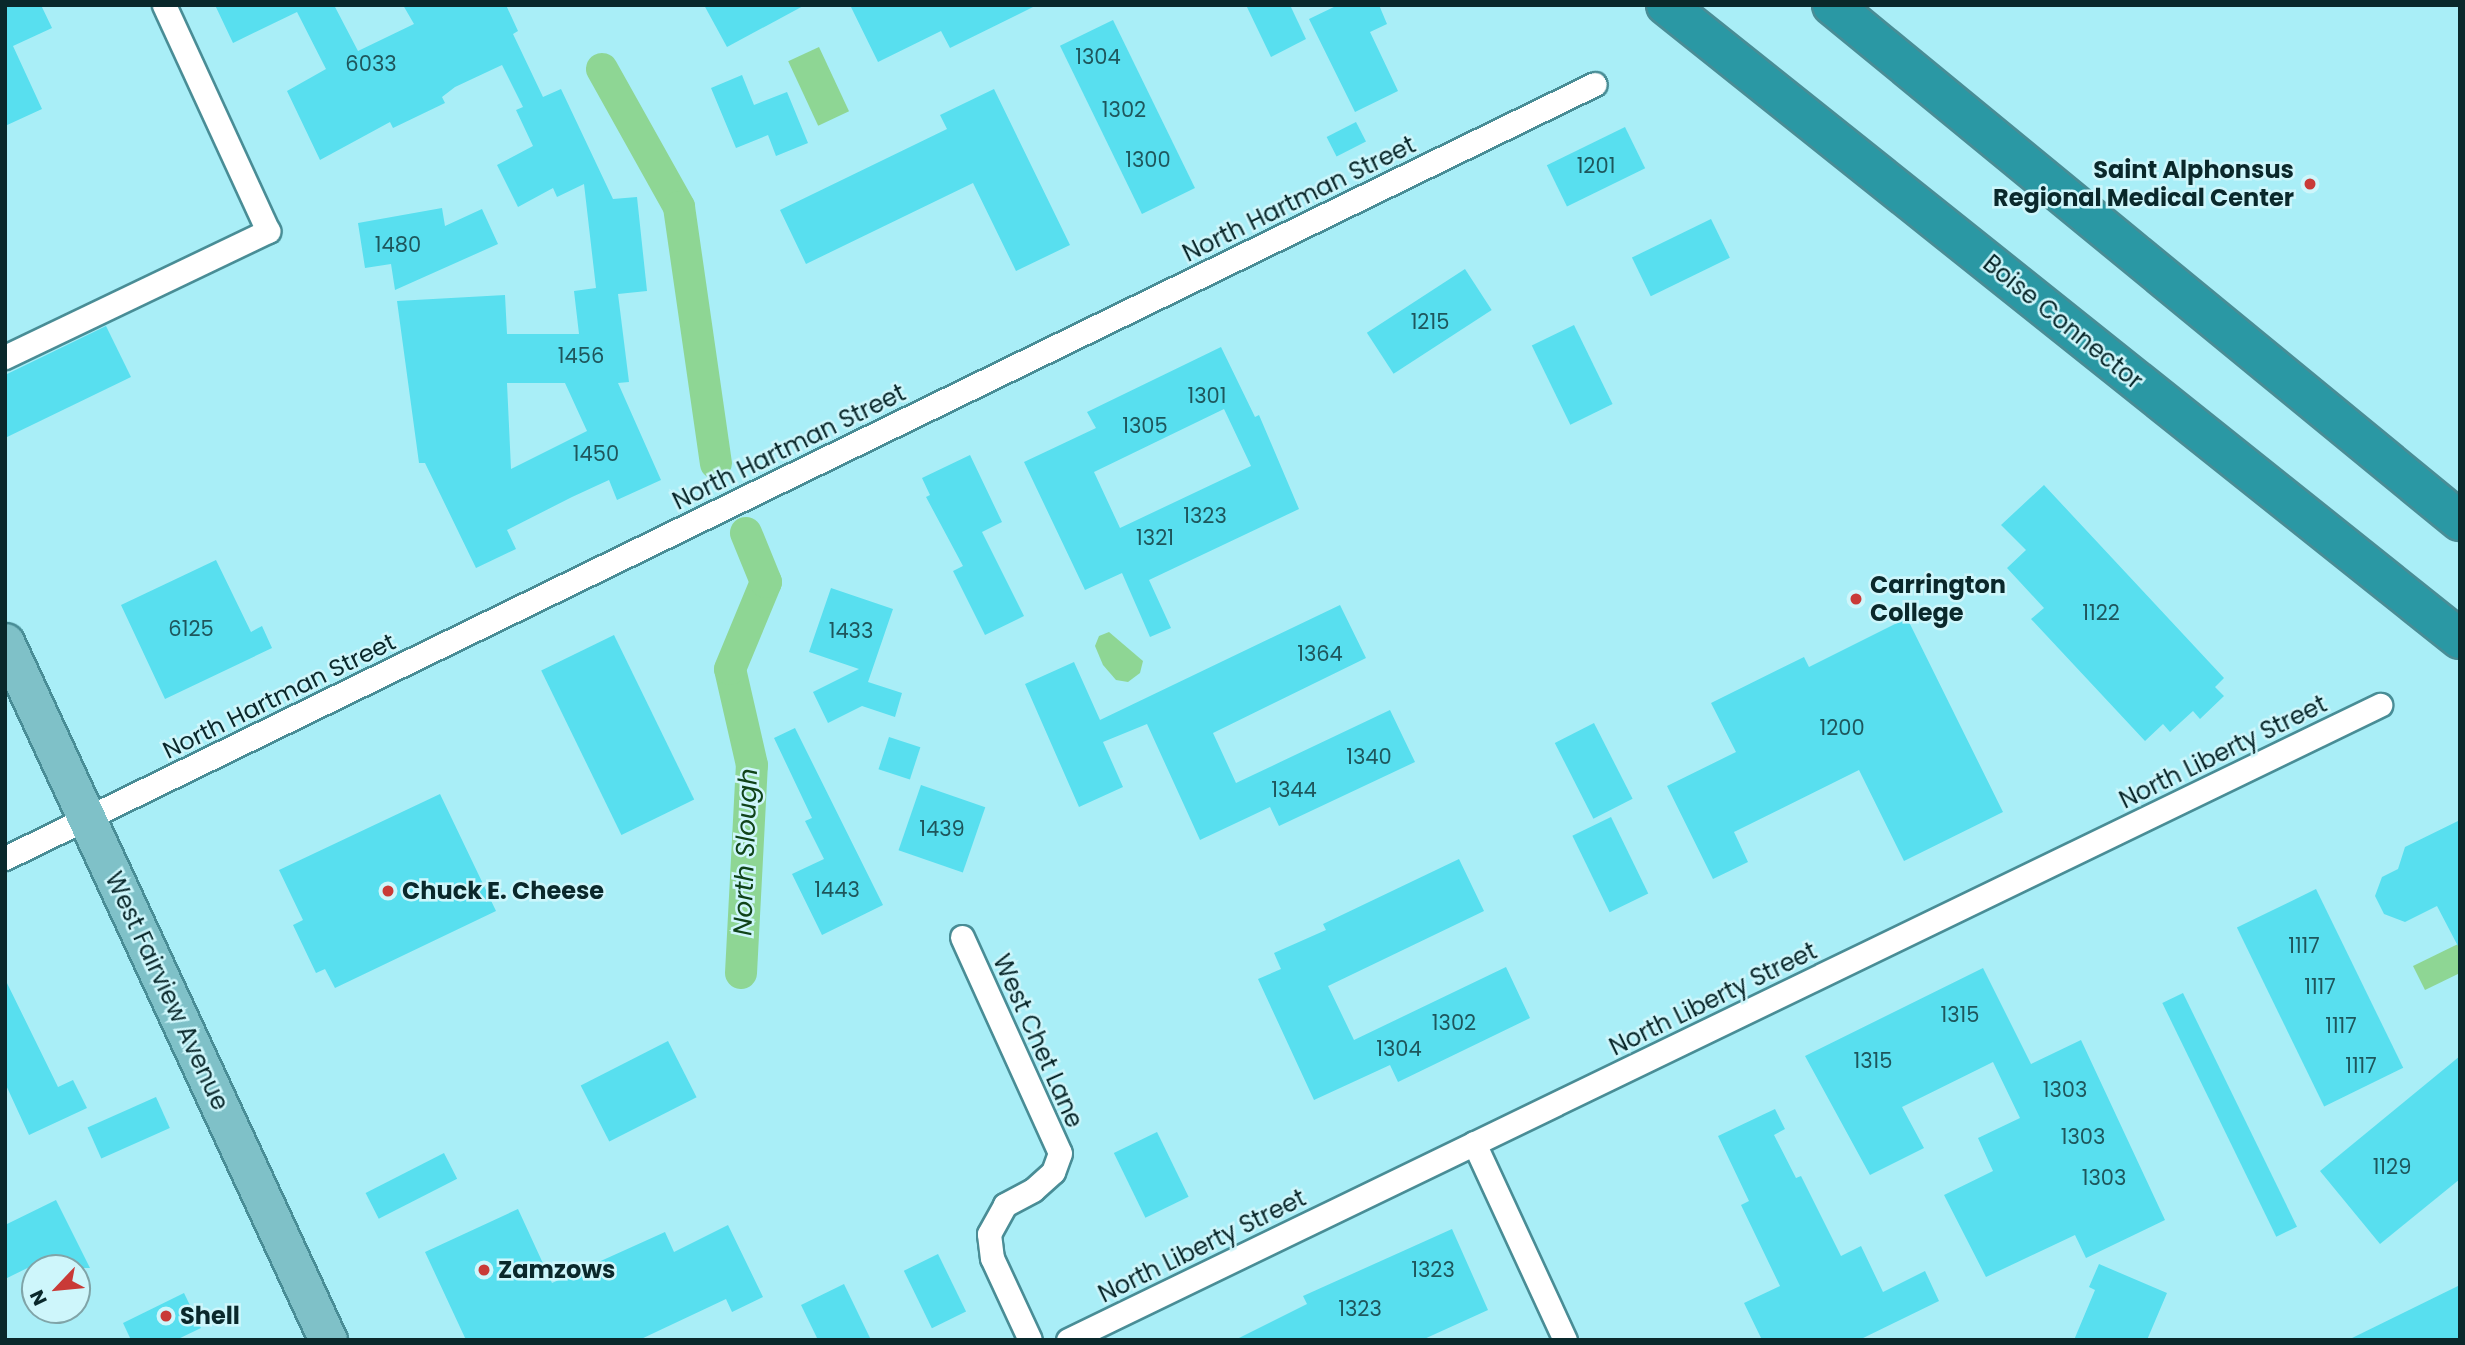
<!DOCTYPE html>
<html>
<head>
<meta charset="utf-8">
<style>
	body { margin:0 }
	#map { position:relative; width:2465px; height:1345px; overflow:hidden; background:#a9eef7; font-family:Poppins,sans-serif }
	div>[style] { position:absolute }
	[style*='--x'] { left:calc(var(--x)*1px); top:calc(var(--y)*1px); width:calc(var(--w)*1px); rotate:calc(var(--a)*1deg) }
	.water>* { inset:0; background:#8ed694; transform-origin:0 0 }
	.canal>* { height:32px; margin:-16px; padding:0 16px; transform-origin:16px; border-radius:16px; background:#8ed694 }
	.building>* { inset:0; background:#58dfef; transform-origin:0 0 }
	.roads { filter:drop-shadow(2px 0 #498d96) drop-shadow(-2px 0 #498d96) drop-shadow(0 2px #498d96) drop-shadow(0 -2px #498d96) }
	.minor>* { height:23px; margin:-11.5px; padding:0 11.5px; transform-origin:11.5px; border-radius:11.5px; background:#fff }
	.primary>* { height:37px; margin:-18.5px; padding:0 18.5px; transform-origin:18.5px; border-radius:18.5px; background:#7fc1c8 }
	.motorway>* { height:38px; margin:-19px; padding:0 19px; transform-origin:19px; border-radius:19px; background:#2a98a4 }
	.dots>* { width:19px; height:19px; translate:-50% -50%; box-sizing:border-box; border:4px solid #cef6fb; border-radius:50% }
	span { translate:-50% -50%; white-space:nowrap; text-align:center; line-height:1.15; -webkit-text-stroke:5px #cef6fb; paint-order:stroke }
	.number-label { font-size:21px; color:#1e565c }
	.number-label span { -webkit-text-stroke-width:0 }
	.poi-label { font-size:24px; color:#0a282b; font-weight:700 }
	.right { translate:-100% -50%; text-align:right }
	.left { translate:0 -50%; text-align:left }
	.street-label { font-size:24px; color:#0a282b }
	.water-label { font-size:26px; color:#104318; font-style:italic }
	.frame { position:absolute; inset:0; border:7px solid #0a282b; pointer-events:none }
	.north { position:absolute; left:21px; top:1254px; width:70px; height:70px; box-sizing:border-box; background:#cef6fb; border:2px solid #80a4a8; border-radius:50%; rotate:244deg; font-size:19px; font-weight:700; line-height:28px; text-align:center; color:#0a282b }
	.north::after { content:''; display:block; margin:auto; width:24px; height:32px; background:#c93a37; clip-path:polygon(50% 0,100% 100%,50% 72%,0 100%) }
</style>
</head>
<body>
<div id="map">
	<div class="water">
		<div style="left:819px;top:47px;width:71px;height:34px;rotate:65deg"></div>
		<div style="clip-path:polygon(1109px 632px,1143px 661px,1140px 673px,1128px 682px,1116px 680px,1103px 665px,1095px 646px,1099px 636px)"></div>
		<div style="clip-path:polygon(2460px 943px,2460px 973px,2425px 990px,2413px 966px)"></div>
	</div>
	<div class="canal">
		<div style="--x:602;--y:69;--w:158;--a:60.8"></div>
		<div style="--x:679;--y:207;--w:259;--a:81.8"></div>
		<div style="--x:741;--y:973;--w:208;--a:-87"></div>
		<div style="--x:752;--y:765;--w:98;--a:-102.9"></div>
		<div style="--x:730;--y:669;--w:94;--a:-67.5"></div>
		<div style="--x:766;--y:582;--w:53;--a:-112.2"></div>
	</div>
	<div class="building">
		<div style="clip-path:polygon(5px 5px,41px 5px,52px 28px,13px 46px,42px 109px,5px 126px)"></div>
		<div style="clip-path:polygon(evenodd,215px 5px,334px 5px,358px 51px,414px 24px,403px 5px,506px 5px,518px 31px,513px 34px,543px 97px,561px 89px,613px 199px,637px 197px,647px 291px,618px 294px,629px 382px,618px 383px,661px 480px,617px 500px,609px 480px,572px 497px,507px 530px,516px 549px,476px 568px,425px 463px,419px 463px,397px 301px,505px 295px,507px 334px,579px 334px,574px 291px,596px 288px,584px 184px,557px 197px,553px 188px,518px 207px,497px 165px,533px 146px,516px 110px,523px 107px,502px 65px,455px 87px,442px 97px,445px 103px,393px 128px,390px 122px,320px 160px,287px 91px,326px 69px,297px 12px,233px 43px,215px 5px,507px 383px,565px 383px,587px 431px,511px 469px,507px 383px)"></div>
		<div style="clip-path:polygon(704px 5px,805px 5px,727px 47px)"></div>
		<div style="clip-path:polygon(850px 5px,1037px 5px,950px 48px,941px 31px,878px 62px)"></div>
		<div style="clip-path:polygon(1246px 5px,1290px 5px,1306px 39px,1271px 57px)"></div>
		<div style="clip-path:polygon(1338px 5px,1379px 5px,1387px 24px,1370px 32px,1398px 91px,1355px 112px,1309px 19px)"></div>
		<div style="left:1113px;top:20px;width:187px;height:59px;rotate:64deg"></div>
		<div style="clip-path:polygon(742px 75px,754px 105px,787px 92px,808px 143px,776px 156px,768px 135px,736px 148px,711px 88px)"></div>
		<div style="clip-path:polygon(994px 89px,1070px 245px,1016px 271px,973px 183px,806px 264px,780px 210px,947px 129px,940px 115px)"></div>
		<div style="left:1356px;top:122px;width:22px;height:33px;rotate:63deg"></div>
		<div style="left:1625px;top:127px;width:46px;height:87px;rotate:64deg"></div>
		<div style="clip-path:polygon(442px 208px,445px 226px,482px 209px,498px 244px,395px 290px,391px 264px,365px 268px,358px 223px)"></div>
		<div style="left:1711px;top:219px;width:43px;height:88px;rotate:64deg"></div>
		<div style="left:1465px;top:269px;width:49px;height:117px;rotate:57deg"></div>
		<div style="left:1574px;top:325px;width:88px;height:47px;rotate:64deg"></div>
		<div style="clip-path:polygon(106px 326px,131px 377px,5px 438px,5px 375px)"></div>
		<div style="clip-path:polygon(evenodd,1221px 347px,1255px 417px,1259px 415px,1299px 509px,1149px 580px,1171px 628px,1150px 637px,1122px 573px,1085px 590px,1024px 462px,1096px 428px,1087px 412px,1221px 347px,1224px 409px,1251px 466px,1120px 528px,1094px 472px,1224px 409px)"></div>
		<div style="clip-path:polygon(970px 455px,1002px 522px,982px 532px,1024px 616px,985px 635px,953px 571px,963px 566px,926px 497px,930px 495px,922px 478px)"></div>
		<div style="clip-path:polygon(2044px 485px,2224px 678px,2215px 687px,2224px 696px,2200px 719px,2193px 711px,2170px 732px,2163px 724px,2145px 741px,2031px 619px,2044px 608px,2007px 568px,2026px 550px,2001px 525px)"></div>
		<div style="clip-path:polygon(216px 560px,251px 632px,262px 626px,272px 648px,165px 699px,121px 605px)"></div>
		<div style="clip-path:polygon(831px 588px,893px 609px,868px 682px,902px 693px,895px 717px,862px 706px,828px 723px,813px 692px,859px 669px,809px 652px)"></div>
		<div style="clip-path:polygon(1340px 605px,1366px 658px,1213px 733px,1236px 783px,1390px 710px,1415px 762px,1279px 826px,1270px 807px,1200px 840px,1147px 724px,1103px 742px,1123px 787px,1079px 807px,1025px 684px,1074px 662px,1100px 720px)"></div>
		<div style="clip-path:polygon(1907px 618px,2003px 812px,1904px 861px,1859px 770px,1734px 832px,1748px 862px,1713px 879px,1667px 786px,1736px 752px,1711px 703px,1804px 657px,1809px 667px)"></div>
		<div style="left:614px;top:635px;width:183px;height:81px;rotate:64deg"></div>
		<div style="left:1594px;top:723px;width:85px;height:44px;rotate:63deg"></div>
		<div style="clip-path:polygon(795px 728px,883px 905px,822px 935px,792px 874px,824px 859px,805px 821px,812px 818px,774px 738px)"></div>
		<div style="left:889px;top:737px;width:33px;height:34px;rotate:18deg"></div>
		<div style="left:921px;top:785px;width:68px;height:69px;rotate:19deg"></div>
		<div style="clip-path:polygon(440px 794px,496px 911px,335px 988px,325px 969px,316px 973px,293px 925px,303px 920px,279px 870px)"></div>
		<div style="left:1611px;top:817px;width:85px;height:43px;rotate:64deg"></div>
		<div style="clip-path:polygon(2460px 820px,2460px 950px,2437px 906px,2405px 922px,2384px 914px,2375px 896px,2382px 877px,2398px 869px,2405px 847px)"></div>
		<div style="clip-path:polygon(1459px 859px,1484px 911px,1328px 986px,1354px 1040px,1506px 967px,1530px 1018px,1398px 1082px,1390px 1065px,1314px 1100px,1258px 979px,1281px 969px,1274px 953px,1326px 930px,1323px 924px)"></div>
		<div style="left:2316px;top:889px;width:199px;height:88px;rotate:64deg"></div>
		<div style="clip-path:polygon(1983px 968px,2031px 1064px,2081px 1040px,2165px 1220px,2086px 1258px,2075px 1235px,1986px 1277px,1944px 1195px,1993px 1171px,1978px 1138px,2020px 1118px,1993px 1062px,1902px 1107px,1924px 1148px,1870px 1175px,1805px 1056px)"></div>
		<div style="clip-path:polygon(5px 979px,58px 1087px,73px 1080px,87px 1108px,29px 1135px,5px 1083px)"></div>
		<div style="left:2183px;top:993px;width:260px;height:23px;rotate:64deg"></div>
		<div style="left:668px;top:1041px;width:63px;height:98px;rotate:63deg"></div>
		<div style="clip-path:polygon(2460px 1056px,2460px 1179px,2380px 1244px,2320px 1171px)"></div>
		<div style="left:156px;top:1097px;width:34px;height:75px;rotate:66deg"></div>
		<div style="clip-path:polygon(1775px 1109px,1785px 1129px,1774px 1135px,1796px 1178px,1801px 1176px,1841px 1256px,1861px 1246px,1883px 1292px,1925px 1271px,1939px 1301px,1859px 1340px,1762px 1340px,1744px 1303px,1780px 1286px,1741px 1205px,1749px 1201px,1718px 1136px)"></div>
		<div style="left:1157px;top:1132px;width:72px;height:48px;rotate:64deg"></div>
		<div style="left:444px;top:1153px;width:29px;height:88px;rotate:63deg"></div>
		<div style="clip-path:polygon(56px 1200px,90px 1268px,58px 1268px,52px 1256px,5px 1279px,5px 1225px)"></div>
		<div style="clip-path:polygon(518px 1209px,552px 1283px,665px 1232px,674px 1252px,728px 1225px,763px 1297px,732px 1312px,726px 1299px,639px 1340px,466px 1340px,425px 1252px)"></div>
		<div style="clip-path:polygon(1452px 1229px,1488px 1310px,1422px 1340px,1235px 1340px,1307px 1304px,1303px 1296px)"></div>
		<div style="left:938px;top:1254px;width:64px;height:38px;rotate:64deg"></div>
		<div style="clip-path:polygon(2099px 1264px,2167px 1293px,2147px 1340px,2074px 1340px,2095px 1290px,2089px 1287px)"></div>
		<div style="clip-path:polygon(844px 1284px,871px 1340px,818px 1340px,801px 1305px)"></div>
		<div style="clip-path:polygon(2460px 1285px,2460px 1340px,2348px 1340px)"></div>
		<div style="clip-path:polygon(184px 1293px,201px 1328px,176px 1340px,131px 1340px,123px 1323px)"></div>
	</div>
	<div class="roads">
		<div class="minor">
			<div style="--x:5;--y:357;--w:292;--a:-25.6"></div>
			<div style="--x:268;--y:231;--w:249;--a:-114.7"></div>
			<div style="--x:5;--y:858;--w:1768;--a:-25.96"></div>
			<div style="--x:962;--y:937;--w:237;--a:65.6"></div>
			<div style="--x:1060;--y:1153;--w:20;--a:110"></div>
			<div style="--x:1053;--y:1172;--w:27;--a:138"></div>
			<div style="--x:1033;--y:1190;--w:32;--a:152"></div>
			<div style="--x:1005;--y:1205;--w:33;--a:119"></div>
			<div style="--x:989;--y:1234;--w:24;--a:83"></div>
			<div style="--x:992;--y:1258;--w:90;--a:65.1"></div>
			<div style="--x:1474;--y:1143;--w:217;--a:65.2"></div>
			<div style="--x:1068;--y:1340;--w:1458;--a:-25.83"></div>
		</div>
		<div class="primary">
			<div style="--x:5;--y:642;--w:769;--a:65.17"></div>
		</div>
		<div class="motorway">
			<div style="--x:1666;--y:5;--w:1016;--a:38.61"></div>
			<div style="--x:1832;--y:5;--w:813;--a:39.41"></div>
		</div>
	</div>
	<div class="dots">
		<div style="left:2310px;top:184px;background:#c93a37"></div>
		<div style="left:1856px;top:599px;background:#c93a37"></div>
		<div style="left:388px;top:891px;background:#c93a37"></div>
		<div style="left:484px;top:1270px;background:#c93a37"></div>
		<div style="left:166px;top:1316px;background:#c93a37"></div>
	</div>
	<div class="number-label">
		<span style="left:1098px;top:57px">1304</span>
		<span style="left:371px;top:64px">6033</span>
		<span style="left:1124px;top:110px">1302</span>
		<span style="left:1148px;top:160px">1300</span>
		<span style="left:1596px;top:166px">1201</span>
		<span style="left:398px;top:245px">1480</span>
		<span style="left:1430px;top:322px">1215</span>
		<span style="left:581px;top:356px">1456</span>
		<span style="left:1207px;top:396px">1301</span>
		<span style="left:1145px;top:426px">1305</span>
		<span style="left:596px;top:454px">1450</span>
		<span style="left:1205px;top:516px">1323</span>
		<span style="left:1155px;top:538px">1321</span>
		<span style="left:2101px;top:613px">1122</span>
		<span style="left:191px;top:629px">6125</span>
		<span style="left:851px;top:631px">1433</span>
		<span style="left:1320px;top:654px">1364</span>
		<span style="left:1842px;top:728px">1200</span>
		<span style="left:1369px;top:757px">1340</span>
		<span style="left:1294px;top:790px">1344</span>
		<span style="left:942px;top:829px">1439</span>
		<span style="left:837px;top:890px">1443</span>
		<span style="left:2304px;top:946px">1117</span>
		<span style="left:2320px;top:987px">1117</span>
		<span style="left:1960px;top:1015px">1315</span>
		<span style="left:1454px;top:1023px">1302</span>
		<span style="left:2341px;top:1026px">1117</span>
		<span style="left:1399px;top:1049px">1304</span>
		<span style="left:1873px;top:1061px">1315</span>
		<span style="left:2361px;top:1066px">1117</span>
		<span style="left:2065px;top:1090px">1303</span>
		<span style="left:2083px;top:1137px">1303</span>
		<span style="left:2392px;top:1167px">1129</span>
		<span style="left:2104px;top:1178px">1303</span>
		<span style="left:1433px;top:1270px">1323</span>
		<span style="left:1360px;top:1309px">1323</span>
	</div>
	<div class="poi-label">
		<span class="right" style="left:2294px;top:184px">Saint Alphonsus<br>Regional Medical Center</span>
		<span class="left" style="left:1870px;top:599px">Carrington<br>College</span>
		<span class="left" style="left:402px;top:891px">Chuck E. Cheese</span>
		<span class="left" style="left:498px;top:1270px">Zamzows</span>
		<span class="left" style="left:180px;top:1316px">Shell</span>
	</div>
	<div class="street-label">
		<span style="left:1299px;top:199px;rotate:-26deg">North Hartman Street</span>
		<span style="left:2063px;top:322px;rotate:39deg">Boise Connector</span>
		<span style="left:789px;top:447px;rotate:-26deg">North Hartman Street</span>
		<span style="left:279px;top:696px;rotate:-26deg">North Hartman Street</span>
		<span style="left:2223px;top:752px;rotate:-26deg">North Liberty Street</span>
		<span style="left:167px;top:991px;rotate:65deg">West Fairview Avenue</span>
		<span style="left:1713px;top:999px;rotate:-26deg">North Liberty Street</span>
		<span style="left:1038px;top:1041px;rotate:66deg">West Chet Lane</span>
		<span style="left:1202px;top:1246px;rotate:-26deg">North Liberty Street</span>
	</div>
	<div class="water-label">
		<span style="left:746px;top:852px;rotate:-88deg">North Slough</span>
	</div>
	<div class="frame"></div>
	<div class="north">N</div>
</div>
</body>
</html>
